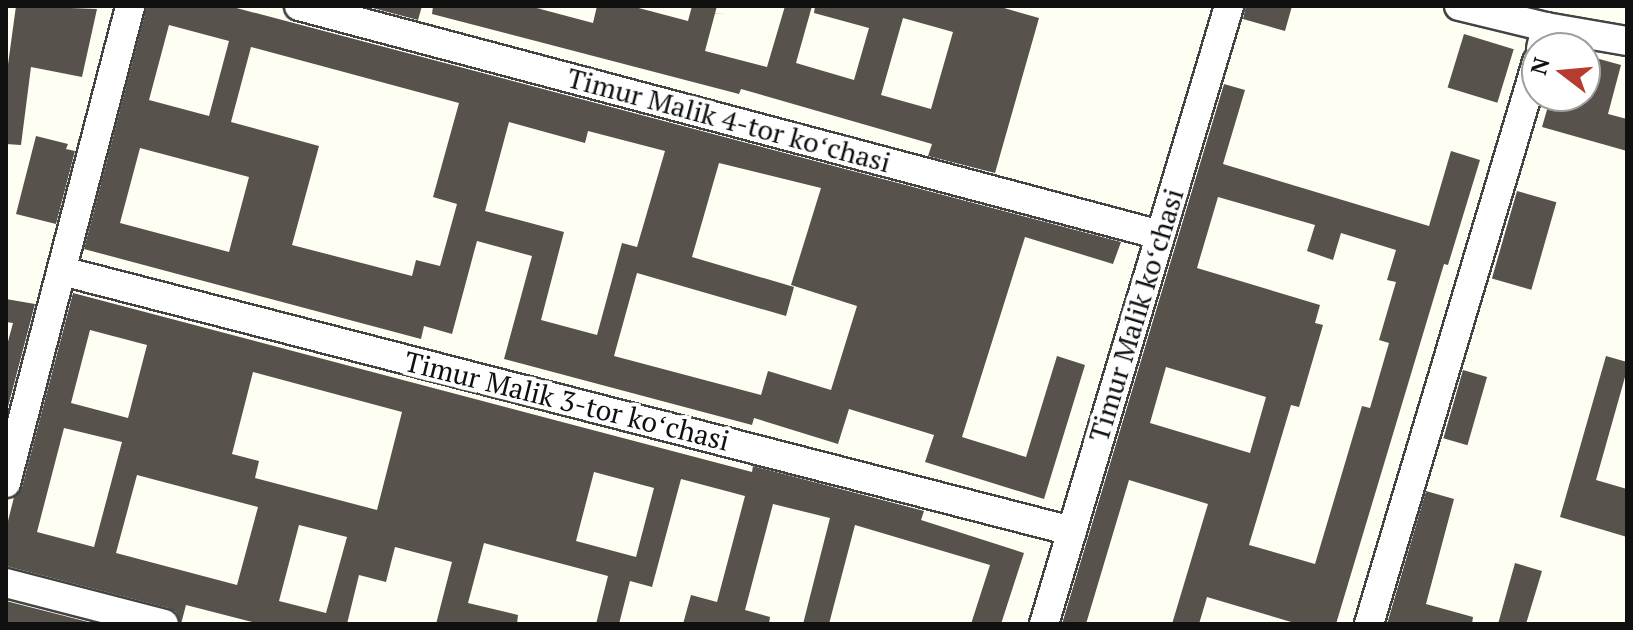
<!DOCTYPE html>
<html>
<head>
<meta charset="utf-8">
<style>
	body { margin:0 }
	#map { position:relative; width:1633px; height:630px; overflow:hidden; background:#fefef3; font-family:"PT Serif",serif }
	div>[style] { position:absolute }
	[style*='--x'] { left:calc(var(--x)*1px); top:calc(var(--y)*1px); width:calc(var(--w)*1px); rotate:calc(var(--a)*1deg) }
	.building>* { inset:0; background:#58524d; transform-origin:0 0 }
	.roads { filter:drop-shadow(2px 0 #434343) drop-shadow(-2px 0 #434343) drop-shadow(0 2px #434343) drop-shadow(0 -2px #434343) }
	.minor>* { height:28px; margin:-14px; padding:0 14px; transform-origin:14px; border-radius:14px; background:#fff }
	span { translate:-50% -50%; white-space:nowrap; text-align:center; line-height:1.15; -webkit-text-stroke:8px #fff; paint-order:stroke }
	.street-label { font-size:28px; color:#101010 }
	.frame { position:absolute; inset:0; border:8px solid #101010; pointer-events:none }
	.north { position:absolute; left:1521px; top:32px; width:80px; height:80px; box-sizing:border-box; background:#fff; border:2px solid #9f9f9f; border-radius:50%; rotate:286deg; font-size:22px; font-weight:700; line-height:32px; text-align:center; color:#101010 }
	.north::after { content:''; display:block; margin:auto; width:28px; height:36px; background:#b73c30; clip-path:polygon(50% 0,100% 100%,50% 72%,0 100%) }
</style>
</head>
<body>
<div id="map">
	<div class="building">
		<div style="clip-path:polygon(16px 6px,97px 9px,82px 77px,31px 67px,21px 145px,6px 144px,6px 79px)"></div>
		<div style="clip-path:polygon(evenodd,147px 6px,229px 6px,1121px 242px,1113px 264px,1025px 237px,962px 437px,1026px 457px,1057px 356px,1085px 365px,1044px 499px,925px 462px,934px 435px,849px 409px,838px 444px,754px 418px,752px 425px,504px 359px,532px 256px,477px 241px,452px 334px,424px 326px,421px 339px,84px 249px,147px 6px,169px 25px,229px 41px,209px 116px,149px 100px,169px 25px,147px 6px,251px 47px,459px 103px,433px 197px,457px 204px,440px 266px,416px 260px,412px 276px,292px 245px,319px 146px,231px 122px,251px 47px,147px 6px,509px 122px,585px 143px,588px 131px,665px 151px,637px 247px,622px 243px,597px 335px,541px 320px,564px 232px,485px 211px,509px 122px,147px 6px,140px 148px,249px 177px,229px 252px,120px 223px,140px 148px,147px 6px,719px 163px,821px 188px,791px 285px,857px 306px,831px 390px,768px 371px,761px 395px,614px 356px,637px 273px,786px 316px,794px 287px,692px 257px,719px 163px)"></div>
		<div style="clip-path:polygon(365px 6px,422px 6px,418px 20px)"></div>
		<div style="clip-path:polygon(evenodd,433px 6px,529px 6px,593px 23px,597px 6px,631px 6px,688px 21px,692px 6px,717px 6px,705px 51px,767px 67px,785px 6px,812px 6px,796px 63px,854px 80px,869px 28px,814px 13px,815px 6px,997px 6px,1039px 18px,995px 173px,928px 156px,932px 144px,741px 89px,739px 94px,432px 14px,433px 6px,903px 18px,953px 32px,931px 109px,881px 95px,903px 18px)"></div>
		<div style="clip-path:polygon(1246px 6px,1292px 6px,1285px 31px,1243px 19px)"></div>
		<div style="left:1464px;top:34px;width:52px;height:56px;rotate:17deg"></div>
		<div style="clip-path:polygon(1585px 55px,1621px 65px,1608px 114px,1627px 119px,1627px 151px,1542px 127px,1551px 96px,1585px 96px)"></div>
		<div style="clip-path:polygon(evenodd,1224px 84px,1245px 90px,1223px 164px,1429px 226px,1451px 151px,1480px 160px,1448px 265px,1444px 264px,1336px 624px,1298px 624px,1207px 597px,1199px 624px,1172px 624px,1208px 504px,1129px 480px,1086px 624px,1062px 624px,1224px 84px,1218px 197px,1315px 225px,1307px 251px,1333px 260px,1341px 233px,1396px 250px,1387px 280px,1396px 282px,1379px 340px,1389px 343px,1370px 408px,1362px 406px,1315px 564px,1249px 545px,1291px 405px,1299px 407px,1323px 325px,1315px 323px,1320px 305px,1197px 268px,1218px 197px,1224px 84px,1166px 367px,1266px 397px,1250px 453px,1150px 423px,1166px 367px)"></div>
		<div style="clip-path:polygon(36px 136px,68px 144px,66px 149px,75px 151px,56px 224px,16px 214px)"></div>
		<div style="left:1517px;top:191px;width:41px;height:91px;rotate:16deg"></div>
		<div style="clip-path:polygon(evenodd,73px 293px,752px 472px,753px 466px,924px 511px,921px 520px,1024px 553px,1001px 624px,971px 624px,990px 565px,855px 525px,829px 624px,803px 624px,830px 518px,773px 504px,745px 610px,770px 617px,769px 624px,683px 624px,691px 595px,717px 602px,745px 496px,681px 479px,652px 587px,630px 581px,619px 624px,596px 624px,608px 576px,484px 543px,468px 603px,518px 615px,517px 624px,436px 624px,452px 562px,395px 547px,386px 582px,359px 575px,347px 624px,260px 624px,186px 605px,181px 624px,176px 612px,168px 608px,6px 566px,6px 529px,14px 497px,22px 487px,73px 293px,90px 330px,147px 345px,128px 418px,71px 403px,90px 330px,73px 293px,253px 372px,402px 412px,377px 510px,255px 478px,259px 461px,232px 454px,253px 372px,73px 293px,64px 428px,122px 442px,94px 547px,37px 532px,64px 428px,73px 293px,594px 472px,654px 488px,636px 557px,576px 541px,594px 472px,73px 293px,137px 475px,258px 507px,237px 585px,116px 553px,137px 475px,73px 293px,299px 525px,347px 537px,326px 613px,279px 601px,299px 525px)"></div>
		<div style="clip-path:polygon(6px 299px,35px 304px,8px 407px,6px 349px,13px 323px,6px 322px)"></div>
		<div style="clip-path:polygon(1606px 356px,1627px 362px,1627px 370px,1596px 480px,1627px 489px,1627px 537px,1560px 517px)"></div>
		<div style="left:1463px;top:370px;width:25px;height:71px;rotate:16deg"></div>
		<div style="clip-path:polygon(1426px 491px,1454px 499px,1426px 604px,1473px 617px,1472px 624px,1387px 624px)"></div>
		<div style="clip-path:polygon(1515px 563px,1542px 571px,1526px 624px,1498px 624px)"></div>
		<div style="clip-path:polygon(6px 601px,96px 624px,6px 624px)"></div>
	</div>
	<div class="roads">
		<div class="minor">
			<div style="--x:299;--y:6;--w:891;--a:14.89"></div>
			<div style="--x:1459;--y:6;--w:89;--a:13.6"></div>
			<div style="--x:1546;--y:27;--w:22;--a:103"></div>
			<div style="--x:1546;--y:27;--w:82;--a:9.8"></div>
			<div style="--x:62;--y:271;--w:1043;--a:14.44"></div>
			<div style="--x:6;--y:483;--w:493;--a:-75.4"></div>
			<div style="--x:6;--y:583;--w:163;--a:14.5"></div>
			<div style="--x:1044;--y:624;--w:645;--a:-73.33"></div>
			<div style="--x:1369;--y:624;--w:587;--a:-73.36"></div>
		</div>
	</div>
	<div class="street-label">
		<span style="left:729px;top:120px;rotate:15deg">Timur Malik 4-tor koʻchasi</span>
		<span style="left:1136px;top:315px;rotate:-73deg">Timur Malik koʻchasi</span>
		<span style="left:567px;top:401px;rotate:14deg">Timur Malik 3-tor koʻchasi</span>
	</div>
	<div class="frame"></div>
	<div class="north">N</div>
</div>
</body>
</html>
